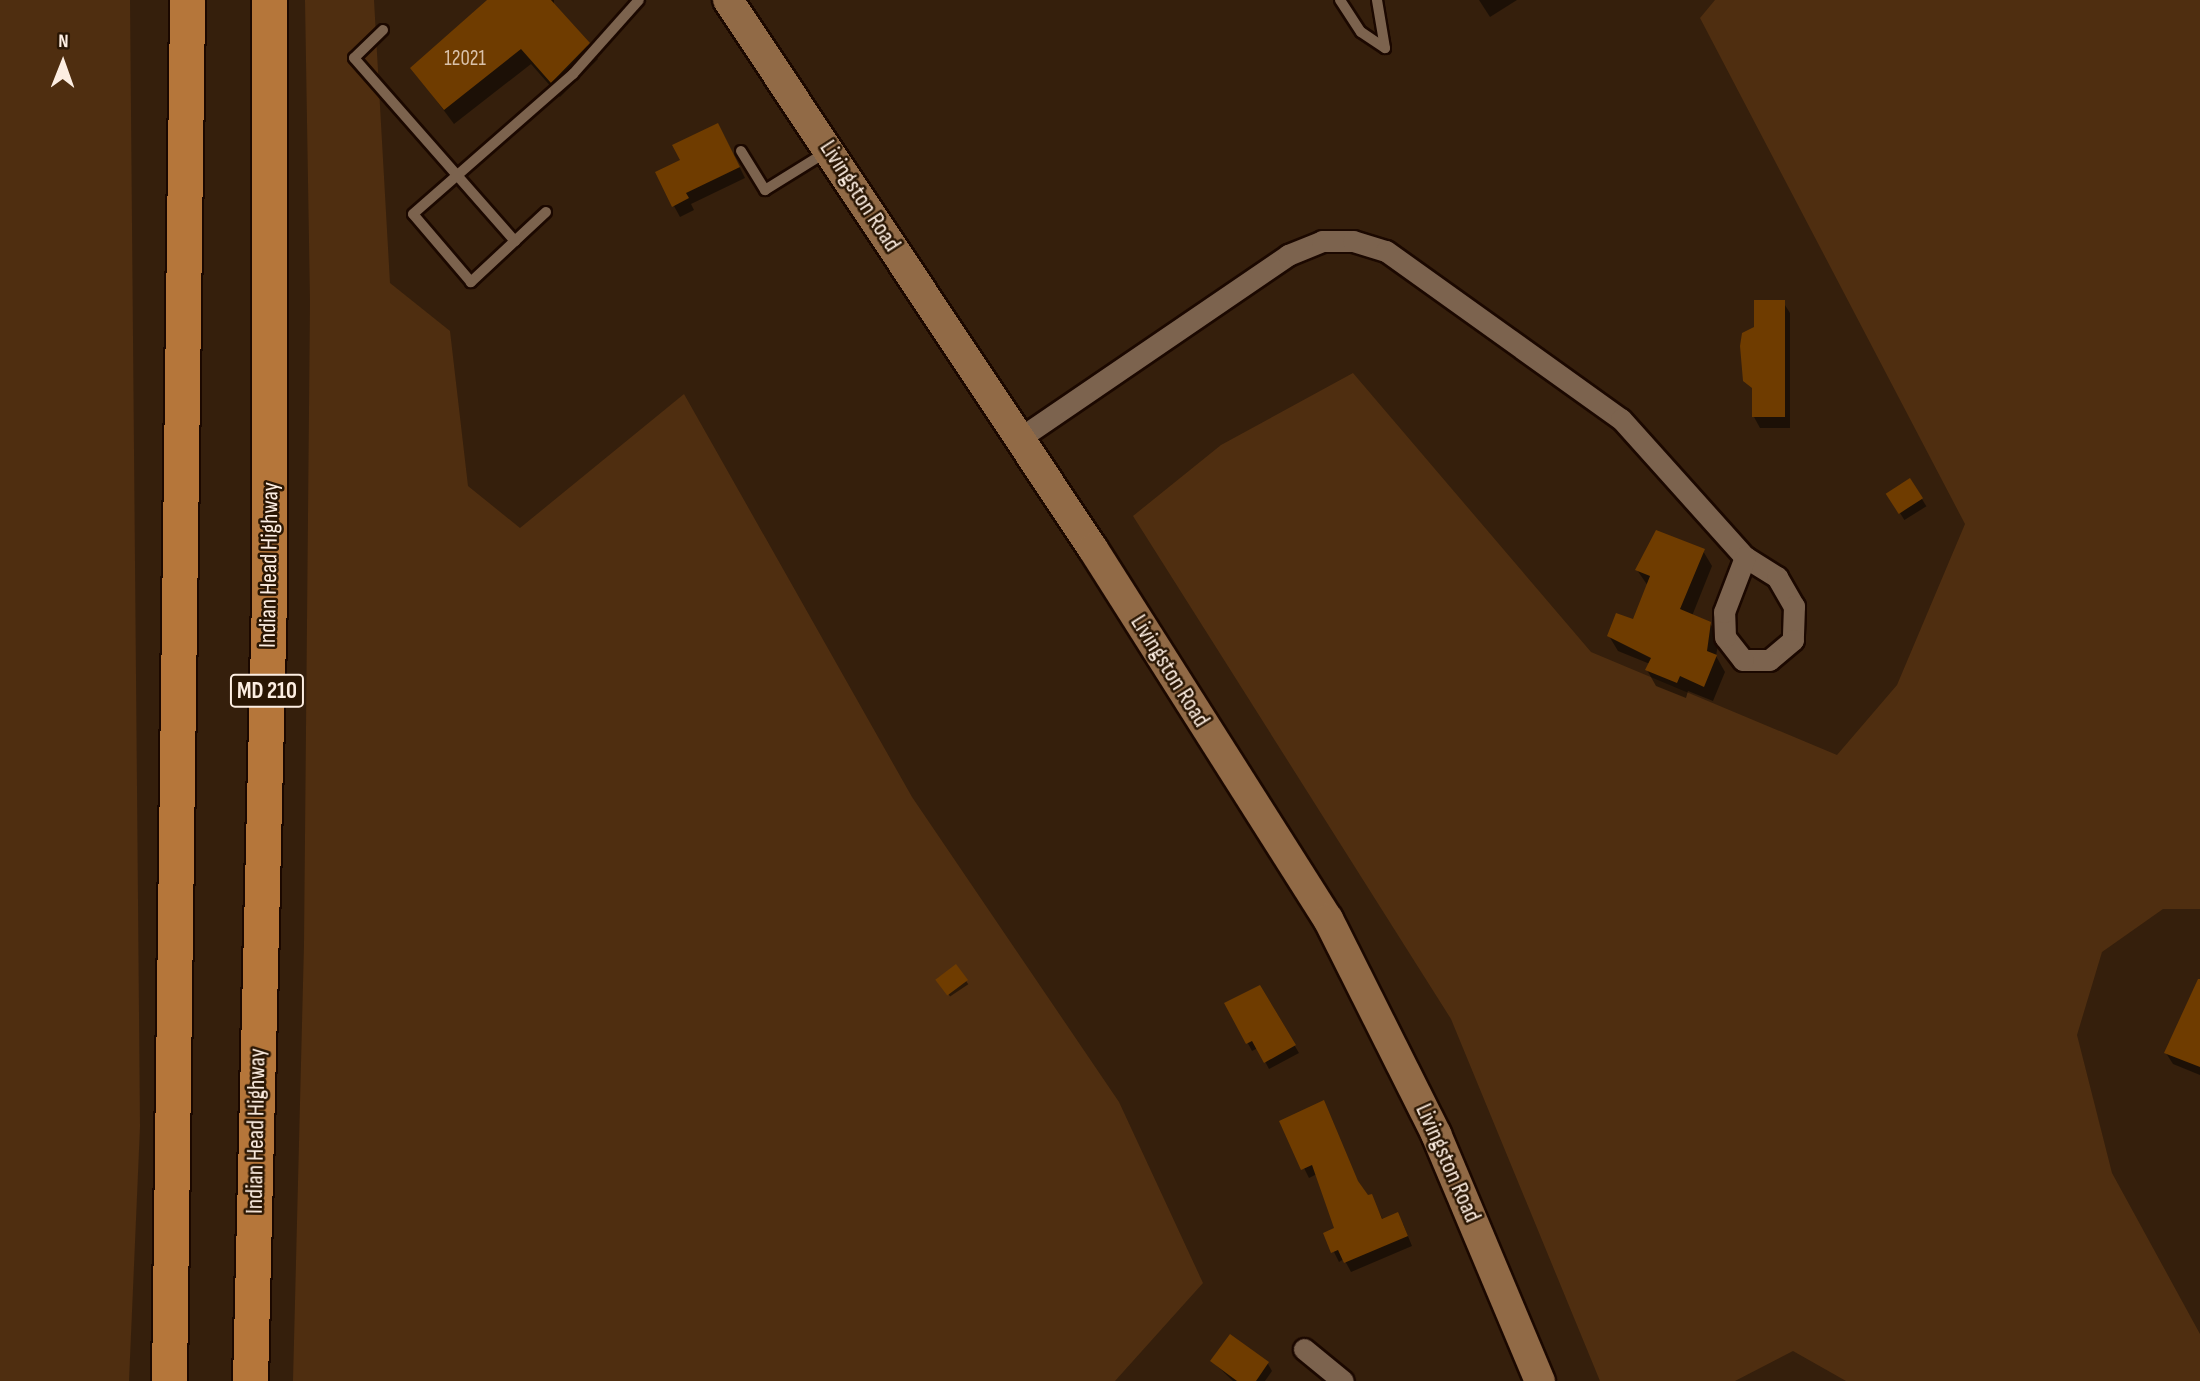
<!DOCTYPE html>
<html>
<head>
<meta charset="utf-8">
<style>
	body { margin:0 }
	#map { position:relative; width:2200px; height:1381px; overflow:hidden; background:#351f0c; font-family:"Sofia Sans Condensed",sans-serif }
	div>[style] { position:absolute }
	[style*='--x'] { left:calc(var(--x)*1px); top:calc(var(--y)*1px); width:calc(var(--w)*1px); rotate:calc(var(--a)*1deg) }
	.green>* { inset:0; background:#4f2e10 }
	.shadow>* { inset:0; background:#0007; transform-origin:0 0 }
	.building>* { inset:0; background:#6f3c00; transform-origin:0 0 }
	.roads { filter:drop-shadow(2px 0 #1b0800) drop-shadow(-2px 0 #1b0800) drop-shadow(0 2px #1b0800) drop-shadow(0 -2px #1b0800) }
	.service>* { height:10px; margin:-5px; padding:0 5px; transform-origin:5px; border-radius:5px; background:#7c634e }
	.minor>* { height:21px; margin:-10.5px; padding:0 10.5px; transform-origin:10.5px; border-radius:10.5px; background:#7c634e }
	.secondary>* { height:30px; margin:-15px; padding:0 15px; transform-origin:15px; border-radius:15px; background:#916a46 }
	.trunk>* { height:35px; margin:-17.5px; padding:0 17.5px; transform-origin:17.5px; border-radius:17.5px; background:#b5763a }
	span { translate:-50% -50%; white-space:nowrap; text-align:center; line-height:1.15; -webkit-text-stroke:5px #2a1603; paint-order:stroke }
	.number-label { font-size:21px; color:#dac2aa }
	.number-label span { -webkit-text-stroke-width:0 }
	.shield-label span { padding:2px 5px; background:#2a1603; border:2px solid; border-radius:5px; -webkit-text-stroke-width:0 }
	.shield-label { font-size:23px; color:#fdeee2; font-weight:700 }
	.street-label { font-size:24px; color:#fdeee2 }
	.north { position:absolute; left:28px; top:28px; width:70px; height:70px; -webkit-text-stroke:5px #2a1603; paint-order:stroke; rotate:1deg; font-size:19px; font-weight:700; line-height:28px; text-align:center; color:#fdeee2 }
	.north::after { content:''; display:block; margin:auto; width:24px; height:32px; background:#fdeee2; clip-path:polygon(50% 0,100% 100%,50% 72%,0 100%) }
</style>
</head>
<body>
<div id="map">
	<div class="green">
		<div style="clip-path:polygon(0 0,130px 0,140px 1127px,129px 1381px,0 1381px)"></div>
		<div style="clip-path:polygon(305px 0,374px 0,390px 283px,450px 331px,468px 486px,520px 528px,684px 394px,912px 797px,1119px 1102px,1203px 1283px,1115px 1381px,293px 1381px,304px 944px,310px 302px)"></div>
		<div style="clip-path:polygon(1715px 0,2200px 0,2200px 909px,2163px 909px,2102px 952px,2077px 1035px,2112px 1173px,2200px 1334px,2200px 1381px,1846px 1381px,1793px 1351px,1735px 1381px,1600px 1381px,1451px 1019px,1133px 516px,1221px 445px,1353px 373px,1591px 652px,1837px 755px,1897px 685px,1965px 524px,1700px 18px)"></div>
	</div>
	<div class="shadow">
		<div style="clip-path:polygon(489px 0,554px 0,554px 6px,598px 59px,560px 97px,531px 64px,454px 124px,412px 68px)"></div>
		<div style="clip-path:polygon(1479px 0,1517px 0,1490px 17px)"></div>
		<div style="clip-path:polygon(724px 136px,745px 178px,691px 204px,694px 210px,680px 217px,674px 206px)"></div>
		<div style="clip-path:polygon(1783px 302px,1790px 313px,1790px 428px,1760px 428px,1754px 417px,1755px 328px)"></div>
		<div style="left:1910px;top:480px;width:31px;height:26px;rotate:58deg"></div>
		<div style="clip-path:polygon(1703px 551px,1712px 566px,1692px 616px,1710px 623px,1719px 639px,1716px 656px,1725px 672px,1713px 701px,1688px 691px,1686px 698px,1656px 686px,1647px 670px,1650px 664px,1618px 651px,1609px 636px,1634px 621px,1648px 586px,1637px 570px)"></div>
		<div style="left:956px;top:966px;width:22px;height:22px;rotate:56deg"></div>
		<div style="clip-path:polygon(2200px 979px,2200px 1075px,2173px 1064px,2166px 1053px)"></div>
		<div style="clip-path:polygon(1260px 987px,1299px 1053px,1269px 1069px,1258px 1048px,1252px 1051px,1227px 1004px)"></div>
		<div style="clip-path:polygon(1281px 1122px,1367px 1197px,1371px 1196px,1383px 1220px,1403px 1224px,1412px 1246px,1351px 1272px,1344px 1259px,1339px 1262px,1325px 1234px,1337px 1229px,1317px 1174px,1309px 1178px)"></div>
		<div style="clip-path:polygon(1213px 1362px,1268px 1364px,1272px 1371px,1265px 1381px,1233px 1381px)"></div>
	</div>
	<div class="building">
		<div style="clip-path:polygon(487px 0,551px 0,590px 43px,551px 83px,521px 49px,444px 110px,410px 68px)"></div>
		<div style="clip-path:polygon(718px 123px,740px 167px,686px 193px,689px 198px,672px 207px,655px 172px,680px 160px,672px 145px)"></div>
		<div style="clip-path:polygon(1754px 300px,1785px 300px,1785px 417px,1752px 417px,1752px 388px,1743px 381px,1740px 346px,1742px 333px,1754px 327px)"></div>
		<div style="left:1910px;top:478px;width:24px;height:29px;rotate:57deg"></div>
		<div style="clip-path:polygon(1656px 530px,1705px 549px,1680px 609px,1711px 622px,1707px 651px,1717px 655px,1704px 687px,1680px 676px,1677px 683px,1645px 670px,1651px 658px,1607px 636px,1616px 613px,1633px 619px,1650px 576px,1635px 570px)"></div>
		<div style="left:956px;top:964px;width:20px;height:26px;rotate:53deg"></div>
		<div style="clip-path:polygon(2198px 979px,2200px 979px,2200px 1067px,2164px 1053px)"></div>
		<div style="clip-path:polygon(1260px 985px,1296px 1045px,1264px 1063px,1252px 1041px,1246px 1044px,1224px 1003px)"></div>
		<div style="clip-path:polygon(1324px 1100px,1358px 1181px,1368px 1195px,1372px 1194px,1382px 1219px,1398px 1212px,1408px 1236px,1344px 1263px,1338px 1250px,1331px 1253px,1323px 1233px,1334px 1228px,1312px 1165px,1301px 1170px,1279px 1121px)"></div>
		<div style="clip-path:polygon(1230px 1334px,1269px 1362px,1256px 1381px,1237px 1381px,1210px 1361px)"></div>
	</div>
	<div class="roads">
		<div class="service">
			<div style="--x:1340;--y:0;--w:38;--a:57"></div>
			<div style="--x:1361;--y:32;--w:29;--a:34"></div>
			<div style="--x:1385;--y:48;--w:49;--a:-99.5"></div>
			<div style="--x:383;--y:30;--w:40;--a:136"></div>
			<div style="--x:354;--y:58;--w:244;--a:48.7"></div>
			<div style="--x:741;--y:151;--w:46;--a:58.4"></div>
			<div style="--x:765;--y:190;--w:74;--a:-31.8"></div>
			<div style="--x:546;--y:212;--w:103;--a:137"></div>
			<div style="--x:471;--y:282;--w:89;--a:-130.5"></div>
			<div style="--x:413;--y:214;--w:213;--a:-41.2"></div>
			<div style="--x:573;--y:74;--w:99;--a:-48.3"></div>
		</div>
		<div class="minor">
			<div style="--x:1020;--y:438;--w:325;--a:-34.3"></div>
			<div style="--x:1288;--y:255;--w:37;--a:-22"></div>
			<div style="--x:1322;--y:241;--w:31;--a:0"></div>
			<div style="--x:1353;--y:241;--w:34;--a:17"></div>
			<div style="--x:1386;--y:251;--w:289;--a:35.6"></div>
			<div style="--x:1621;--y:419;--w:186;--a:48.1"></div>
			<div style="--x:1745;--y:557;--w:38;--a:32"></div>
			<div style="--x:1777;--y:577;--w:34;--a:60"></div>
			<div style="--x:1794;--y:606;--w:34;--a:92"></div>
			<div style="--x:1793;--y:640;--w:31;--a:140"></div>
			<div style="--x:1769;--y:660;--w:26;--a:180"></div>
			<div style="--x:1743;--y:660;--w:29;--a:-128"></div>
			<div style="--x:1725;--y:637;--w:25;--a:-92"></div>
			<div style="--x:1724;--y:612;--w:59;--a:-69.1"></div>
			<div style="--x:1304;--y:1349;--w:50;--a:39.4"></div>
		</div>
		<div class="secondary">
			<div style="--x:728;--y:0;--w:659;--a:56.38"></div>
			<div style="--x:1093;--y:549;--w:438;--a:57.6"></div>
			<div style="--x:1328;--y:919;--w:241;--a:63.3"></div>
			<div style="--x:1436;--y:1134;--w:268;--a:67.2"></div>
		</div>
		<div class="trunk">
			<div style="--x:169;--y:1381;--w:1381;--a:-89.25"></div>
			<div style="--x:250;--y:1381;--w:782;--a:-88.61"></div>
			<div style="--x:269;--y:599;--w:599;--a:-90"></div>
		</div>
	</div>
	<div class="number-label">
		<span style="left:465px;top:59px">12021</span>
	</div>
	<div class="shield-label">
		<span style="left:267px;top:691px">MD 210</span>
	</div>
	<div class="street-label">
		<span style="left:860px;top:196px;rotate:57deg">Livingston Road</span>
		<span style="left:269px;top:565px;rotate:-89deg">Indian Head Highway</span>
		<span style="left:1170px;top:671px;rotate:58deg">Livingston Road</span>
		<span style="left:256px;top:1131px;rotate:-89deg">Indian Head Highway</span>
		<span style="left:1448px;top:1163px;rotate:66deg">Livingston Road</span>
	</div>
	<div class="north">N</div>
</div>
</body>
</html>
